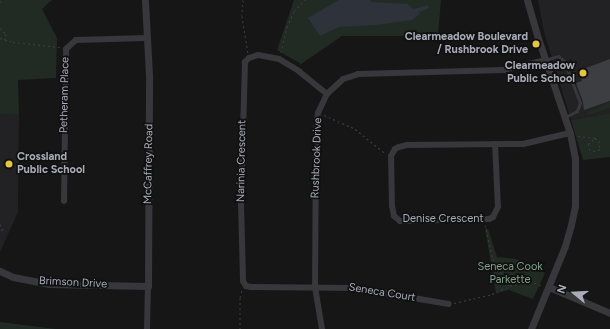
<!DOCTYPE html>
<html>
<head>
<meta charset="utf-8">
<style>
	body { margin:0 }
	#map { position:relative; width:610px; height:329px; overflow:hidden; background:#161617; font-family:Figtree,sans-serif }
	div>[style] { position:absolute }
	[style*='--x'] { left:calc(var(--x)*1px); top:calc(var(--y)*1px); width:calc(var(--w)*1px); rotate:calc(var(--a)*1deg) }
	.built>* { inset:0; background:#222224 }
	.green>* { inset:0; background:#222a24 }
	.water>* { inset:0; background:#2d323b }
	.building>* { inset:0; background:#3d3e41 }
	.path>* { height:1px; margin-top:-0.5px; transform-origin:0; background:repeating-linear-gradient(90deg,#3d3e43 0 2px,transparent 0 5px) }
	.service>* { height:3px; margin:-1.5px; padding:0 1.5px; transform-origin:1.5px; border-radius:1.5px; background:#37373c }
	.minor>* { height:6px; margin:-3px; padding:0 3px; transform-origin:3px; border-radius:3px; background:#37373c }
	.tertiary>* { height:7px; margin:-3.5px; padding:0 3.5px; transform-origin:3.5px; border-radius:3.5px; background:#37373c }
	.dots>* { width:11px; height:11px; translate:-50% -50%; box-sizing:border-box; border:2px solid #111112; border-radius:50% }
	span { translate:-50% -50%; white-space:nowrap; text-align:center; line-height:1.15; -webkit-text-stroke:3.5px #111112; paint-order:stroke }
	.poi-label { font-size:11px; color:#a9abb7; font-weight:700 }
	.right { translate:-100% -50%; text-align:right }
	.left { translate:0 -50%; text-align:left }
	.street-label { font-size:11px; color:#a9abb7 }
	.park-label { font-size:11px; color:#81a087 }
	.north { position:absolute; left:554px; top:273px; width:40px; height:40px; -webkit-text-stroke:3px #111112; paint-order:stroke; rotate:288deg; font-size:11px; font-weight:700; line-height:16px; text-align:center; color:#a9abb7 }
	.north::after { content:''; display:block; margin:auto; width:14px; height:18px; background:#a9abb7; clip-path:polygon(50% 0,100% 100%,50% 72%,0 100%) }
</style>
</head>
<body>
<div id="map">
	<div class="built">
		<div style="clip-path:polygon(538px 0,610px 0,610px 113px,571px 120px,544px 32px)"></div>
		<div style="clip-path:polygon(0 114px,19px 115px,18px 212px,0 252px)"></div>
	</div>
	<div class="green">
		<div style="clip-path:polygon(0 0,52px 0,42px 9px,57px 38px,56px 78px,18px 80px,19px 115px,0 114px)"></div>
		<div style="clip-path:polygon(294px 0,441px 0,438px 36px,342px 36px,301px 64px,277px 50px)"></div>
		<div style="clip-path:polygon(610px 102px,610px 108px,588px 115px,587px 112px)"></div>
		<div style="clip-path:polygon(610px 113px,610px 157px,583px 160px,571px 120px)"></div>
		<div style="clip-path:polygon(485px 228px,488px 229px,497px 257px,516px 259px,545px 273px,533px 299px,509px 290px,496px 293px)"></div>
		<div style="clip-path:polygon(0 322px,56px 329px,0 329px)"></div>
	</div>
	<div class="water">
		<div style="clip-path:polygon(339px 0,370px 0,371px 2px,408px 4px,413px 9px,428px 5px,429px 8px,419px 12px,420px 14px,412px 20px,376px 25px,339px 27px,320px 36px,308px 18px)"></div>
	</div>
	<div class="building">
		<div style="clip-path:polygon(610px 59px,610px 101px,584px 110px,583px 102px,576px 83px,582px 81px,578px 71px)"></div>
	</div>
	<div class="path">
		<div style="--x:243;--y:0;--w:16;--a:94"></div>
		<div style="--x:242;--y:16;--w:37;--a:81"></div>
		<div style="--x:0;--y:2;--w:2;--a:-63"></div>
		<div style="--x:0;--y:28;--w:8;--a:45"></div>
		<div style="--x:6;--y:34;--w:6;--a:108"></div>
		<div style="--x:0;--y:38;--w:14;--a:17"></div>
		<div style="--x:13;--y:42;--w:47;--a:6.1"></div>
		<div style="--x:281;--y:52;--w:26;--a:-77"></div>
		<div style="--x:287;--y:27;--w:17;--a:-66"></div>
		<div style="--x:294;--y:11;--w:16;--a:-45"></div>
		<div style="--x:324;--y:115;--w:34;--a:24"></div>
		<div style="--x:355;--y:129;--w:38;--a:39"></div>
		<div style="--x:578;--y:136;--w:17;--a:7"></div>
		<div style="--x:595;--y:138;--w:5;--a:37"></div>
		<div style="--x:599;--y:141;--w:8;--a:83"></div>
		<div style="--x:600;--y:149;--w:5;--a:158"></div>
		<div style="--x:595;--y:151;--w:5;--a:-169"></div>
		<div style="--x:590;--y:150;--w:6;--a:-108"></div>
		<div style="--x:588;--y:144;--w:9;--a:-41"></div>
		<div style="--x:0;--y:224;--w:6;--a:59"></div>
		<div style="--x:3;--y:229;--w:4;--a:146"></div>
		<div style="--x:485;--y:225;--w:35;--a:77"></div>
		<div style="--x:493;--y:259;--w:15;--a:62"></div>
		<div style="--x:500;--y:272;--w:6;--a:18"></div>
		<div style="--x:506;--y:274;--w:4;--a:63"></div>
		<div style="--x:508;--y:278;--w:8;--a:90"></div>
		<div style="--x:454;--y:303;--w:39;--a:-13"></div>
		<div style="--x:492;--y:294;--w:36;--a:-24"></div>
		<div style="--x:525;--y:279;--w:17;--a:21"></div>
		<div style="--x:240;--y:329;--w:32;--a:-90"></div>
		<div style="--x:240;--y:297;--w:7;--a:-74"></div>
	</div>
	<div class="service">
		<div style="--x:545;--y:60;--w:14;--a:-17"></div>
		<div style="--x:558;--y:56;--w:8;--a:40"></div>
		<div style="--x:564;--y:61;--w:45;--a:69.1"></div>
		<div style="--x:580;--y:103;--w:9;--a:111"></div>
		<div style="--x:577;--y:111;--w:13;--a:153"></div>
	</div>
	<div class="minor">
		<div style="--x:327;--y:94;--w:36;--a:-141"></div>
		<div style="--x:299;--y:71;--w:23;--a:-149"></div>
		<div style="--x:279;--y:59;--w:21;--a:-169"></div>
		<div style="--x:258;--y:55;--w:9;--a:162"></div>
		<div style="--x:249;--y:58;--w:6;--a:135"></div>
		<div style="--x:245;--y:62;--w:141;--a:91.6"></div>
		<div style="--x:241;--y:203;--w:78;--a:88.5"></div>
		<div style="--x:243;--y:281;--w:6;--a:59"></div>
		<div style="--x:246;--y:286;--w:5;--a:11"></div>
		<div style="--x:251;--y:287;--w:104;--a:0.6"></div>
		<div style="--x:355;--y:288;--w:95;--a:9.7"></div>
		<div style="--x:495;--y:144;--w:63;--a:87.3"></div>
		<div style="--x:498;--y:207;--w:11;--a:117"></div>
		<div style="--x:493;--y:217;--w:4;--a:153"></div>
		<div style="--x:489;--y:219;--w:89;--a:178.7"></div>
		<div style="--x:400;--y:221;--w:8;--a:-140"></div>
		<div style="--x:394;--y:216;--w:10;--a:-101"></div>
		<div style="--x:392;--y:206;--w:50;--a:-91.1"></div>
		<div style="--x:391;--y:156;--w:8;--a:-60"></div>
		<div style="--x:395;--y:149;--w:4;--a:-27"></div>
		<div style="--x:399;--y:147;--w:8;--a:-14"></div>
		<div style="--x:407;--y:145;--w:116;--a:-0.5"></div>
		<div style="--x:523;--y:144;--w:48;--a:-13.2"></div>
		<div style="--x:64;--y:201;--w:152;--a:-89.2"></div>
		<div style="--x:66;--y:49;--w:13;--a:-42"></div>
		<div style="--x:76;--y:40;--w:70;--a:-1.6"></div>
		<div style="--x:147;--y:329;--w:43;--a:-88.7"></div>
		<div style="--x:322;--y:329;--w:43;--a:-99.5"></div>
		<div style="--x:315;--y:287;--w:156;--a:-89.6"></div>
		<div style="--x:316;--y:131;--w:18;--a:-84"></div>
		<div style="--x:318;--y:113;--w:21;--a:-65"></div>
		<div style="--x:327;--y:94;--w:22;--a:-43"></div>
		<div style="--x:343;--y:79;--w:16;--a:-18"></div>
		<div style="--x:358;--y:74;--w:146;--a:-1.6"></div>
		<div style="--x:504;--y:70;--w:42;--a:-13.7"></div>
	</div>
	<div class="tertiary">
		<div style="--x:527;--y:0;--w:40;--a:74"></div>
		<div style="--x:538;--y:38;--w:100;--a:71.4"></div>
		<div style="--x:570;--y:133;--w:25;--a:79"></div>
		<div style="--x:575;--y:158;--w:48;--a:90"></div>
		<div style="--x:575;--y:206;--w:19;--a:102"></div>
		<div style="--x:571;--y:225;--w:22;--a:106"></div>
		<div style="--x:565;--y:246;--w:90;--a:112.3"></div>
		<div style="--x:0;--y:271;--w:14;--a:25"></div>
		<div style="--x:13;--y:277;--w:37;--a:11"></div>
		<div style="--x:49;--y:284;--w:99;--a:1.2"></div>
		<div style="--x:148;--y:286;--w:211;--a:-89.7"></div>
		<div style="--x:149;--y:75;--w:75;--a:-93.1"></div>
		<div style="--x:549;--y:287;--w:66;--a:23.1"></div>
	</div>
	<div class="dots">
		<div style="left:536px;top:44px;background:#e6c53f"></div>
		<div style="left:583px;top:73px;background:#e6c53f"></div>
		<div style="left:9px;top:164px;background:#e6c53f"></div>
	</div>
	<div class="poi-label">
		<span class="right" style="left:528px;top:44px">Clearmeadow Boulevard<br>/ Rushbrook Drive</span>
		<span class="right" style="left:575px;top:73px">Clearmeadow<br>Public School</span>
		<span class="left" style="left:17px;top:164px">Crossland<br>Public School</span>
	</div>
	<div class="street-label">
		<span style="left:65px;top:95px;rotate:-89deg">Petheram Place</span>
		<span style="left:317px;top:158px;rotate:-88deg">Rushbrook Drive</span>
		<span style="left:242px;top:161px;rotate:-89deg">Narinia Crescent</span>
		<span style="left:149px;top:164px;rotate:-89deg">McCaffrey Road</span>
		<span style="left:443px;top:219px">Denise Crescent</span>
		<span style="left:73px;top:283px;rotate:3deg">Brimson Drive</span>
		<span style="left:382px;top:293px;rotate:9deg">Seneca Court</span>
	</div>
	<div class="park-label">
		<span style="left:510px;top:274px">Seneca Cook<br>Parkette</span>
	</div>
	<div class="north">N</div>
</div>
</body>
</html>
